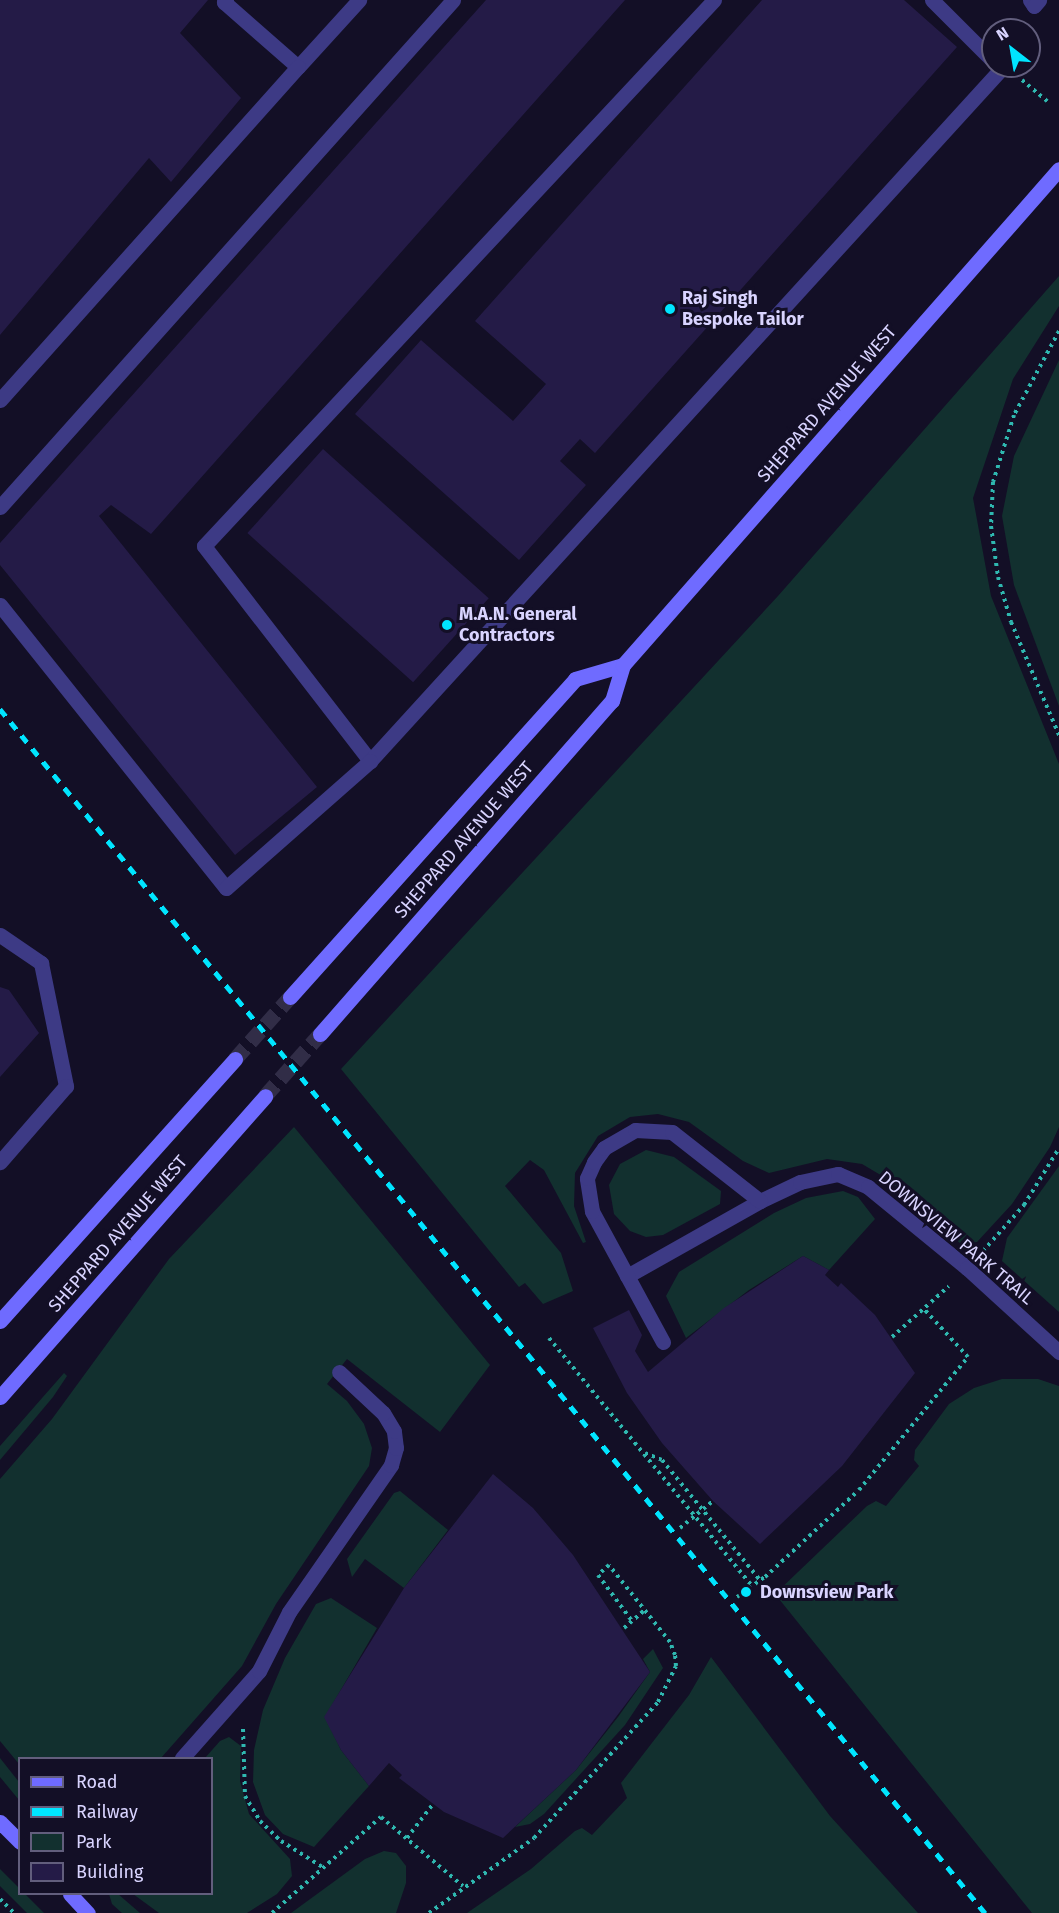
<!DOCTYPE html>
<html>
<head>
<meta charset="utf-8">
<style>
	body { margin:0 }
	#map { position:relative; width:1059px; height:1913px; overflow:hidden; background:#130f26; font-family:"Fira Sans",sans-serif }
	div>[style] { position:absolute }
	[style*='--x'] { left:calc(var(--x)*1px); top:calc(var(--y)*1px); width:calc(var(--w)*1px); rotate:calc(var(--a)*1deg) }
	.green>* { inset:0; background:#12302f }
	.building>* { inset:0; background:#241b47; transform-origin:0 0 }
	.secondary-tunnel>* { height:15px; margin-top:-7.5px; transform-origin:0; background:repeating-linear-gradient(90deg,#312d47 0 15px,transparent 0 23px) }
	.path>* { height:4px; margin-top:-2px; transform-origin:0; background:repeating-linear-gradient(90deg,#2fb8b0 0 3px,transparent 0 7.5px) }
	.lane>* { height:15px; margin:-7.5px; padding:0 7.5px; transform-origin:7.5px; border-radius:7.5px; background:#3d3a85 }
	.secondary>* { height:15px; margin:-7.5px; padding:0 7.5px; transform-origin:7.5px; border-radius:7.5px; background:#6f6bff }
	.rail>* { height:4.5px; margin-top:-2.25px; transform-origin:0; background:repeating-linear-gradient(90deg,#00e5ff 0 9px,transparent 0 17px) }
	.dots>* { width:16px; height:16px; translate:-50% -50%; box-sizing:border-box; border:3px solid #130f26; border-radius:50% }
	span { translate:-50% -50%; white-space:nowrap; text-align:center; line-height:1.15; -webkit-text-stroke:6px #130f26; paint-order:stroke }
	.poi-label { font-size:18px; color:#d9d4ff; font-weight:700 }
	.left { translate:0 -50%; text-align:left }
	.street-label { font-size:18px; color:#d9d4ff }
	.legend { position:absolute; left:18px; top:1757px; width:195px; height:138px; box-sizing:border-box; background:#130f26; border:2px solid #625e7d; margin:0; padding:8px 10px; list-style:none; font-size:18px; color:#d9d4ff }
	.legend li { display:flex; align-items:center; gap:12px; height:30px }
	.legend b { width:30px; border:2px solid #625e7d }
	.north { position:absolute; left:981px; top:18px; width:60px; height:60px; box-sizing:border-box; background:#130f26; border:2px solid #625e7d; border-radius:50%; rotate:329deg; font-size:16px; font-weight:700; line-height:24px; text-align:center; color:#d9d4ff }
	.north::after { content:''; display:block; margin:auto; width:21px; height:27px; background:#00e5ff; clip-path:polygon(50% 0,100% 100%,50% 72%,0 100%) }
</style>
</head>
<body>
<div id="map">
	<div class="green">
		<div style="clip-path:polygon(1059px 276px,1059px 306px,1013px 379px,973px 498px,991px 596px,1059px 764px,1059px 1127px,1050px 1147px,1012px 1204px,977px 1242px,961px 1244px,884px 1177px,862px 1164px,827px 1159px,769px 1173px,743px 1161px,689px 1122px,658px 1114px,630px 1117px,598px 1136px,575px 1173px,574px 1206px,586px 1242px,583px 1243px,544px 1170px,530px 1160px,505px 1186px,561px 1253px,573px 1291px,543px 1304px,525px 1283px,519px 1287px,341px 1069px,778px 596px)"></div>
		<div style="clip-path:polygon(1059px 360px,1059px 706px,1014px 585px,1002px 516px,1014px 456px)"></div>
		<div style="clip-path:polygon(294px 1127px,490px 1365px,440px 1432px,347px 1359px,327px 1384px,347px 1401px,364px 1424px,372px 1448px,369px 1466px,276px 1604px,242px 1666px,161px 1758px,20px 1758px,19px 1764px,0 1741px,0 1479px,52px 1419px,169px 1259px)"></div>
		<div style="clip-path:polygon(646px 1150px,674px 1157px,721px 1191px,720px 1204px,663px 1235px,646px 1237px,630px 1231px,614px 1214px,609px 1185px,620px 1164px)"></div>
		<div style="clip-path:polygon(1059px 1166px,1059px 1312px,1002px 1261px,1007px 1238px)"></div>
		<div style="clip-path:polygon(843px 1191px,858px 1197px,875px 1219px,829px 1270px,803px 1256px,749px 1290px,686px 1338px,666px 1296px,679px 1272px,774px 1213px,806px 1198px)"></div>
		<div style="clip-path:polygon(64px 1373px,67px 1376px,53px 1397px,0 1460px,0 1446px)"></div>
		<div style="clip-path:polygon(1002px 1379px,1038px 1379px,1059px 1386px,1059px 1913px,1032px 1913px,775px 1594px,867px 1506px,876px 1501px,886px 1506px,919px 1466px,914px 1460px,915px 1450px,949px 1404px,974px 1388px)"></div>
		<div style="clip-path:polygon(400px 1491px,448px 1530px,404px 1588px,365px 1559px,352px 1577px,347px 1559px,394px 1493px)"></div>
		<div style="clip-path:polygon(331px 1598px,377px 1628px,325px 1717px,341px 1750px,369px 1786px,314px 1847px,283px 1834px,265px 1815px,253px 1782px,254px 1750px,263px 1710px,285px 1658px,316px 1604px)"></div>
		<div style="clip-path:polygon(653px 1649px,663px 1668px,625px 1725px,544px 1814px,530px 1824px,515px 1827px,576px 1770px,618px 1717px,650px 1672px,643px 1659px)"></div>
		<div style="clip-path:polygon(711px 1657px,830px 1816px,918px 1913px,467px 1913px,531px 1869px,575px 1831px,582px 1828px,592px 1835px,627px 1798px,621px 1783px,689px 1695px)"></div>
		<div style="clip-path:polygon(229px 1737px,241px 1746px,240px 1781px,249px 1814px,290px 1859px,292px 1876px,277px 1894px,247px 1913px,159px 1913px,133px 1894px,212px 1894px,212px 1758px,205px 1758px,220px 1741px)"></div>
		<div style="clip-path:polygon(0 1758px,19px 1782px,19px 1800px,0 1777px)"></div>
		<div style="clip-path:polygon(384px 1851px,396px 1853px,406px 1866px,406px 1883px,396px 1913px,291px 1913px,365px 1859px)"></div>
		<div style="clip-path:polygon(0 1869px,19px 1888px,20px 1894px,25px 1894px,44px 1913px,27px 1913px,0 1886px)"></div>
		<div style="clip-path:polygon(109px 1894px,118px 1894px,140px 1913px,122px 1913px,112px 1904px)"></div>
	</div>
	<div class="building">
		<div style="clip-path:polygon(0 0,208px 0,180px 33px,241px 98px,171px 182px,149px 158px,0 335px)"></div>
		<div style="clip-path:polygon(486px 0,625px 0,151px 534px,111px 505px,99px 516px,317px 787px,235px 855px,0 565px,0 543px)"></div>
		<div style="clip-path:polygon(762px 0,904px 0,957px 47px,595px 453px,580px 439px,560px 461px,586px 485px,519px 560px,355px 414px,421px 340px,513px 421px,546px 384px,475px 321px)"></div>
		<div style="left:323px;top:449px;width:223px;height:113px;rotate:42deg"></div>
		<div style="clip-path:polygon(0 987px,9px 990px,39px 1033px,0 1077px)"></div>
		<div style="clip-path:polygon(803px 1256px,829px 1270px,825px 1275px,838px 1287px,841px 1283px,875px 1315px,915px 1373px,842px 1466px,760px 1544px,713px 1501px,662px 1443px,627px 1393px,593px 1328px,629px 1310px,642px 1335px,635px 1351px,648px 1372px,724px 1308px)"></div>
		<div style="clip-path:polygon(493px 1474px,533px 1508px,573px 1555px,650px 1672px,576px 1770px,503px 1838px,444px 1812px,399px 1778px,402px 1775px,389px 1763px,369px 1786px,341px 1750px,324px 1717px,404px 1588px)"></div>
	</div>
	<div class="secondary-tunnel">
		<div style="--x:235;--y:1059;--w:83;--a:-48.4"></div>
		<div style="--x:265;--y:1096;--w:83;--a:-48.4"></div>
	</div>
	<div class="path">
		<div style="--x:1022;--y:80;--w:33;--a:40"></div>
		<div style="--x:1059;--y:331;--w:95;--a:118.2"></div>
		<div style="--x:1014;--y:415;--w:70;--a:107.4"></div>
		<div style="--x:993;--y:482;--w:44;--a:92.6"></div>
		<div style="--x:991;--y:526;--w:51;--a:82.2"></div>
		<div style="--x:998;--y:577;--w:47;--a:73.9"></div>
		<div style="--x:1011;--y:622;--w:123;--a:67"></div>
		<div style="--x:983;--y:1251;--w:62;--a:-48.3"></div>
		<div style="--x:1024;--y:1205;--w:67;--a:-58.4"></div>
		<div style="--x:892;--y:1337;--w:76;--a:-41.8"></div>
		<div style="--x:549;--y:1338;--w:320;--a:50.7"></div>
		<div style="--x:645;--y:1453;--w:18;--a:22"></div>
		<div style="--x:662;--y:1460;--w:155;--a:50.8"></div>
		<div style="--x:680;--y:1528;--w:43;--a:-39.3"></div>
		<div style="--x:737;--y:1597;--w:34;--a:-36"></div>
		<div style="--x:765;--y:1577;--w:128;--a:-42.8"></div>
		<div style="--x:859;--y:1490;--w:172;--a:-50.7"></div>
		<div style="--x:968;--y:1357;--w:65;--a:-132.5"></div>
		<div style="--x:624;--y:1628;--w:28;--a:-41"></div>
		<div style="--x:243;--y:1729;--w:67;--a:88.3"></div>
		<div style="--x:245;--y:1796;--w:29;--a:59"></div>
		<div style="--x:260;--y:1821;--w:29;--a:44"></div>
		<div style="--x:281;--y:1841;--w:51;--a:32.1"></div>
		<div style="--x:407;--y:1838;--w:43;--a:-52.6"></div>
		<div style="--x:0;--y:1899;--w:20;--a:45"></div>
		<div style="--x:272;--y:1913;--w:145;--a:-41.4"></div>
		<div style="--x:381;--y:1817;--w:107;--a:40.1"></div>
		<div style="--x:429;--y:1913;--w:129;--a:-35.5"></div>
		<div style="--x:534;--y:1838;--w:184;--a:-47.6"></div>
		<div style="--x:658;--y:1702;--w:40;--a:-63.4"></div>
		<div style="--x:676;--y:1666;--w:11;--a:-95"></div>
		<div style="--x:675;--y:1655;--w:14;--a:-111"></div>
		<div style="--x:670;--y:1642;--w:98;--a:-128.4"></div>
		<div style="--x:609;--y:1565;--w:15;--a:138"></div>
		<div style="--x:598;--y:1575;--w:57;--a:53.5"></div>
	</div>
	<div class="lane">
		<div style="--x:226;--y:0;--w:3;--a:135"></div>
		<div style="--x:224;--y:2;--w:98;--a:41.3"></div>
		<div style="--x:298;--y:67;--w:91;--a:-47.7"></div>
		<div style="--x:714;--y:0;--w:747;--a:133.05"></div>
		<div style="--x:204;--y:546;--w:272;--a:52.3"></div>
		<div style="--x:370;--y:761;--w:936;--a:-47.64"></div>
		<div style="--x:1001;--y:69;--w:4;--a:-135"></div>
		<div style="--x:932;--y:0;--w:86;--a:45"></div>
		<div style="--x:1030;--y:0;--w:7;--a:56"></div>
		<div style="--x:1034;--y:6;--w:8;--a:-50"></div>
		<div style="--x:0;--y:400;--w:447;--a:-48.2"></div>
		<div style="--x:0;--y:507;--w:680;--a:-48.22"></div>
		<div style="--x:0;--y:605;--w:362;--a:51.4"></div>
		<div style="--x:226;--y:888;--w:192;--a:-41.4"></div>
		<div style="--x:0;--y:935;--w:50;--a:34.3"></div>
		<div style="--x:41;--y:963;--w:126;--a:78.5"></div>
		<div style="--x:66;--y:1086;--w:101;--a:131"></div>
		<div style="--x:627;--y:1276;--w:153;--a:-29.4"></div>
		<div style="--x:760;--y:1201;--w:44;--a:-25.4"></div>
		<div style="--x:800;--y:1182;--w:39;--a:-12"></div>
		<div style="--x:838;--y:1174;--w:33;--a:23"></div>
		<div style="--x:868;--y:1187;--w:128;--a:39.3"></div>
		<div style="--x:967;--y:1268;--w:125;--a:42.4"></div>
		<div style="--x:663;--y:1342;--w:149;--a:-118.5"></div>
		<div style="--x:592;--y:1211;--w:33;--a:-99"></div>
		<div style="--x:587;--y:1178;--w:17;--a:-66"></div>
		<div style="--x:594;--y:1162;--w:17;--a:-54"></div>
		<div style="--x:604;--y:1148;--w:36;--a:-30"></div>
		<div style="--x:635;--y:1130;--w:37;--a:3"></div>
		<div style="--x:672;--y:1132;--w:112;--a:38.1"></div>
		<div style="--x:182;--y:1758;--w:116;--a:-48.5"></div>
		<div style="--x:259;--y:1671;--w:66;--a:-63"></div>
		<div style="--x:289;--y:1612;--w:179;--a:-55.2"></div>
		<div style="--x:391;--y:1465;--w:18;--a:-74"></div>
		<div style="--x:396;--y:1448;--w:17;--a:-97"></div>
		<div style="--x:394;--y:1431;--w:21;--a:-121"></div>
		<div style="--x:383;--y:1413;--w:60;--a:-137"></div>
	</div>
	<div class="secondary">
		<div style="--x:290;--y:997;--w:427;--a:-48.1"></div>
		<div style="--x:575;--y:679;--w:50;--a:-16.3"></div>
		<div style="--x:320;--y:1034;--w:443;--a:-48.8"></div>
		<div style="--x:612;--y:701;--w:38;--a:-73"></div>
		<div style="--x:623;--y:665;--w:660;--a:-48.68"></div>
		<div style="--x:0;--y:1321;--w:352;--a:-48.1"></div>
		<div style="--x:0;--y:1397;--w:401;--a:-48.6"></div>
		<div style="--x:0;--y:1822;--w:28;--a:45"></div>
		<div style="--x:70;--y:1894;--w:26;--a:47"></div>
	</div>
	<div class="rail">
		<div style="--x:0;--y:709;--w:1556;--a:50.71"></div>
	</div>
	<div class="dots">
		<div style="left:670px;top:309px;background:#00e5ff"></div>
		<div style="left:447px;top:625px;background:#00e5ff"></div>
		<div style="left:746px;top:1592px;background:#00e5ff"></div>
	</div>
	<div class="poi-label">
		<span class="left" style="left:682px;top:309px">Raj Singh<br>Bespoke Tailor</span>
		<span class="left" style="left:459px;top:625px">M.A.N. General<br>Contractors</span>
		<span class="left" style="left:760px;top:1592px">Downsview Park</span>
	</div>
	<div class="street-label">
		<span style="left:827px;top:404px;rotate:-49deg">SHEPPARD AVENUE WEST</span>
		<span style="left:464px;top:840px;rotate:-49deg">SHEPPARD AVENUE WEST</span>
		<span style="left:118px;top:1234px;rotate:-49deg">SHEPPARD AVENUE WEST</span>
		<span style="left:956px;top:1238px;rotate:40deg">DOWNSVIEW PARK TRAIL</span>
	</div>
	<ul class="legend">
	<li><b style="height:8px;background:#6f6bff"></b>Road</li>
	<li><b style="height:8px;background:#00e5ff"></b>Railway</li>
	<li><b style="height:16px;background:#12302f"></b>Park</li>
	<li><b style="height:16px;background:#241b47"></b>Building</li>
	</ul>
	<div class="north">N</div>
</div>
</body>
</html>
